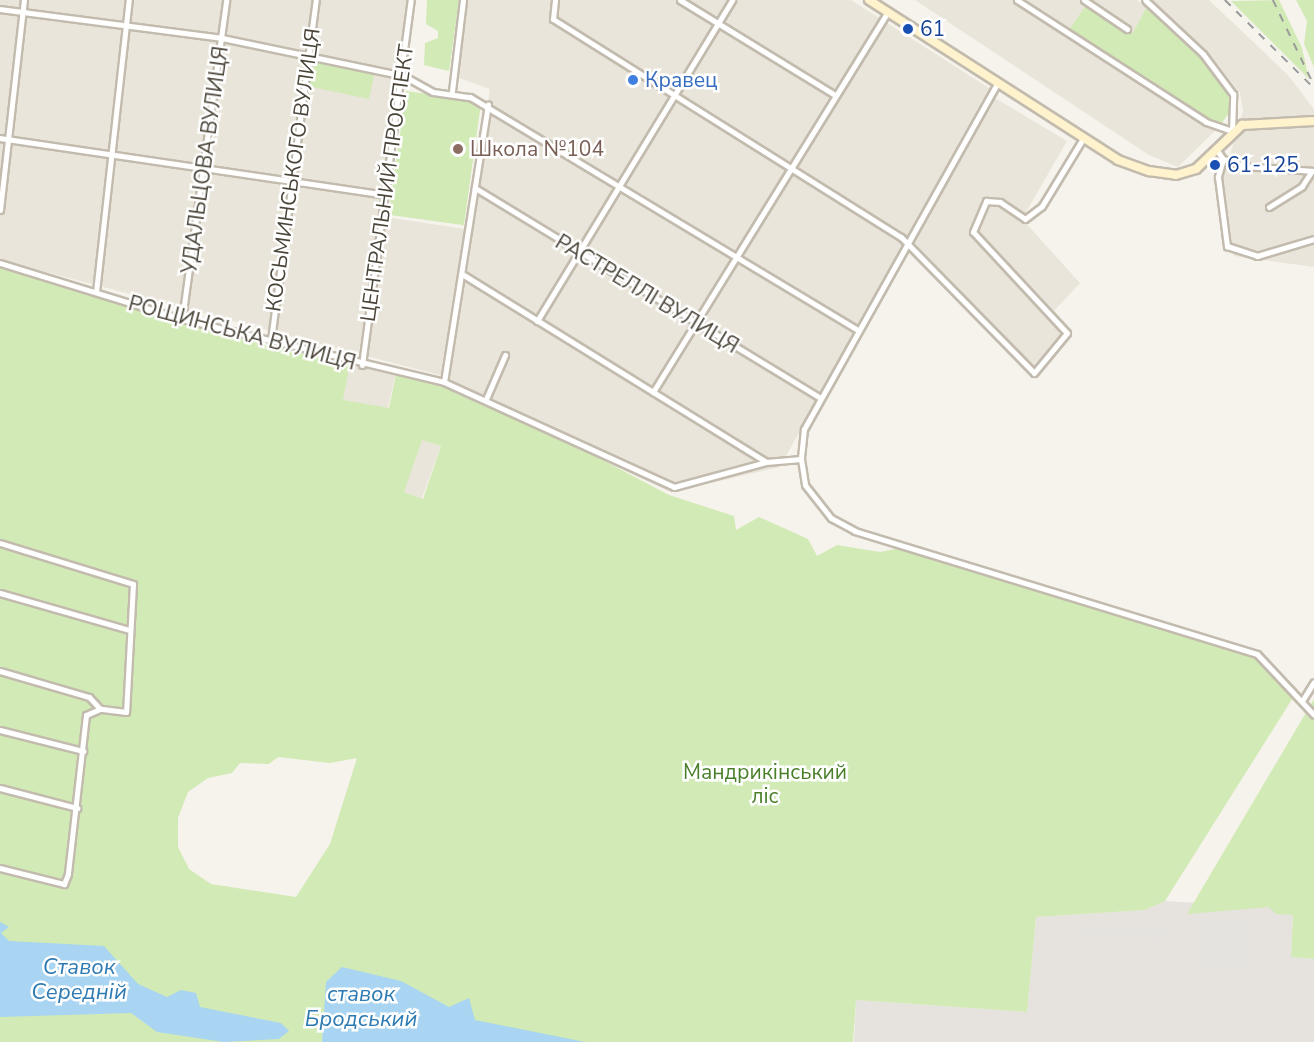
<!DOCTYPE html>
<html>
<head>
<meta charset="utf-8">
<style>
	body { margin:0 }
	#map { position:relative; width:1314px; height:1042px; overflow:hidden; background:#f6f3ec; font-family:"Nunito Sans",sans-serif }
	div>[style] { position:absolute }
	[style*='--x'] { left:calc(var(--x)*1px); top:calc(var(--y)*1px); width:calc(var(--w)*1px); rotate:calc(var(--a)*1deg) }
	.residential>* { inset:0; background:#eae5da; transform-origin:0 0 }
	.industrial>* { inset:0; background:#e6e2dd }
	.green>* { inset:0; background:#d2eab5; transform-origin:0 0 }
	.parking>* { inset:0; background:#e5e3e0; transform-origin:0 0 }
	.water>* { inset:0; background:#a9d4f2 }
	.roads { filter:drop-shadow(2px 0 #c2bbae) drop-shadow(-2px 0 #c2bbae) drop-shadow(0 2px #c2bbae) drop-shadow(0 -2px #c2bbae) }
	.street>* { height:5px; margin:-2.5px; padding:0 2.5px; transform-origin:2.5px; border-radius:2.5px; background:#fff }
	.secondary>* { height:8px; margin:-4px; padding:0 4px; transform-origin:4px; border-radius:4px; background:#fff3cd }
	.rail>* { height:1.5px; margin-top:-0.75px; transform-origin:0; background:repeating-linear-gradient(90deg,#9a9a9a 0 8px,transparent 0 16px) }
	.dots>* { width:16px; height:16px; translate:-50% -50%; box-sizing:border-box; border:3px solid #fff; border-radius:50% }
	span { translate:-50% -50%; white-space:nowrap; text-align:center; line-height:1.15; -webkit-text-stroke:5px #fff; paint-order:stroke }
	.transit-label { font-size:21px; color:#164399 }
	.left { translate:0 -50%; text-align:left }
	.shop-label { font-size:21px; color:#366cbe }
	.education-label { font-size:21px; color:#785e54 }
	.street-label { font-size:21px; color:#4b4439 }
	.park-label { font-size:21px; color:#4a7f2a }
	.water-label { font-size:22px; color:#2e7ab2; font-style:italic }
</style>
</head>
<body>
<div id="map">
	<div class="residential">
		<div style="clip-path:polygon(0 0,416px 0,386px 217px,465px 229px,443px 376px,0 260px)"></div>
		<div style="clip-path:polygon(465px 0,851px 0,989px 88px,780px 467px,670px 492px,448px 386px,490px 89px,456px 77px)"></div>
		<div style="clip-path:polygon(915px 0,1137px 0,1146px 8px,1132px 34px,1219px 127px,1178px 167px,1149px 155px)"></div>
		<div style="clip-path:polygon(1150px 0,1209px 0,1288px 75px,1314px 109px,1314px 267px,1234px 256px,1223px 178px,1243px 111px,1240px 93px,1208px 52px)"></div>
		<div style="clip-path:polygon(995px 98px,1067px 141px,1022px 219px,1080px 283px,1054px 311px,1068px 326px,1033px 367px,914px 242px)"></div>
		<div style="left:350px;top:363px;width:47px;height:38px;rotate:13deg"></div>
		<div style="left:422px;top:439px;width:20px;height:56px;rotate:20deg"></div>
	</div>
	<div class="industrial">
		<div style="clip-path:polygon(1165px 901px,1269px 907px,1293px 915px,1291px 957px,1314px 959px,1314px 1042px,854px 1042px,856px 1000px,1027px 1012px,1036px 917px,1145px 910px)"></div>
	</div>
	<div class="green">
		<div style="clip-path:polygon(427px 0,459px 0,449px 71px,424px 65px,425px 43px,438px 38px,438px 31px,426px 24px)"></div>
		<div style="clip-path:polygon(1279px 0,1302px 48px,1309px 79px,1231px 1px)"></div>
		<div style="clip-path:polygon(1296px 0,1314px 0,1314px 67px,1304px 44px,1307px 21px)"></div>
		<div style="clip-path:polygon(1087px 4px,1132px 34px,1146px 8px,1200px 56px,1228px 94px,1231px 110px,1219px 127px,1068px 31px)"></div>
		<div style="left:315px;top:60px;width:61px;height:27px;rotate:12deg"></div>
		<div style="left:406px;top:91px;width:76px;height:125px;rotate:8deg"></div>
		<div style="clip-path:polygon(evenodd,0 263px,350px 363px,343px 400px,389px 408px,396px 374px,486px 399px,669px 495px,734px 516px,736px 530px,759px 517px,808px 539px,817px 556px,837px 545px,880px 552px,906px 547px,1257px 654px,1296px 693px,1165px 901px,1145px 910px,1036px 917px,1027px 1012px,856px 1000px,853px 1042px,0 1042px,0 263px,422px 440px,441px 446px,423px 499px,404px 492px,422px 440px,0 263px,278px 757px,330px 763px,357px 758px,330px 844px,296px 897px,211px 884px,189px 869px,178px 847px,178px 818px,188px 792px,208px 778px,232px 773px,240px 763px,269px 764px,278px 757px)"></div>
		<div style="clip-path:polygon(1314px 699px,1314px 959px,1291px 957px,1293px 915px,1276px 914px,1269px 907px,1187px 914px)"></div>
	</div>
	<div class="parking">
		<div style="left:1200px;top:921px;width:49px;height:46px;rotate:2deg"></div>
		<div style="left:1082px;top:926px;width:85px;height:8px;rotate:3deg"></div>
	</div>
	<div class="water">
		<div style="clip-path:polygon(0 922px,9px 927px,1px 933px,9px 941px,104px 946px,138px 984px,167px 997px,181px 990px,196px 993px,200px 1007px,281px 1023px,289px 1031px,279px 1039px,224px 1042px,157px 1032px,131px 1013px,0 1017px)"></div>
		<div style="clip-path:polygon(342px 967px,401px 981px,449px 1007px,469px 998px,475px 1020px,585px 1042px,322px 1042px,326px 982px)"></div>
	</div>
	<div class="roads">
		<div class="street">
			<div style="--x:555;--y:0;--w:19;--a:96"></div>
			<div style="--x:553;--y:19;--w:411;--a:32.1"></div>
			<div style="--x:901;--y:237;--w:190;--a:45.6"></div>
			<div style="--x:1034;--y:373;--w:52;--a:-50.5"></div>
			<div style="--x:1067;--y:333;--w:138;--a:-132.9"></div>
			<div style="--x:973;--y:232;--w:34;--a:-67"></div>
			<div style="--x:986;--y:201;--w:14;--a:4"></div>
			<div style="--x:1000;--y:202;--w:30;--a:34"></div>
			<div style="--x:1025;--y:219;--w:21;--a:-37"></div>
			<div style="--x:1042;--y:206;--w:81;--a:-58.7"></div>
			<div style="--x:680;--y:0;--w:182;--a:31.5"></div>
			<div style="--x:1017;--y:0;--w:225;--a:32.8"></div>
			<div style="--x:1206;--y:122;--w:28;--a:19"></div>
			<div style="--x:1232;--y:131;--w:37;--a:-88"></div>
			<div style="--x:1233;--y:94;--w:50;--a:-126.9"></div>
			<div style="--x:1203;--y:54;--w:79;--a:-137"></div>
			<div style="--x:1084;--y:0;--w:52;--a:34"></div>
			<div style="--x:0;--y:9;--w:224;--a:7.4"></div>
			<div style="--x:222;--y:38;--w:186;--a:11.8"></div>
			<div style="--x:404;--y:76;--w:33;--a:29"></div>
			<div style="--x:433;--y:92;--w:37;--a:8"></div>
			<div style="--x:470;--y:97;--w:453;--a:31"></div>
			<div style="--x:998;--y:82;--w:398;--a:119.2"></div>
			<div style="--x:804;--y:429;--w:30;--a:96"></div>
			<div style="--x:801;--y:459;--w:26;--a:81"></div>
			<div style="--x:805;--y:485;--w:42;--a:51.8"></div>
			<div style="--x:831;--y:518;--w:27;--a:28"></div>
			<div style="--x:855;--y:531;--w:420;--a:17"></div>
			<div style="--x:1257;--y:654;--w:83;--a:46.9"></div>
			<div style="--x:452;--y:91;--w:92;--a:-83.1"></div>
			<div style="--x:0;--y:138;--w:390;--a:8.4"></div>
			<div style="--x:1216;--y:149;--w:12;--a:55"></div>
			<div style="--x:1223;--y:159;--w:22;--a:18"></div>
			<div style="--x:1244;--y:166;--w:70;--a:4.1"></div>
			<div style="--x:1223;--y:159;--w:19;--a:106"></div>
			<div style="--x:1218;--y:177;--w:70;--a:82.6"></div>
			<div style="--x:1227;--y:246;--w:32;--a:18"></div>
			<div style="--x:1257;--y:256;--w:59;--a:-16.6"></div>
			<div style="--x:475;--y:188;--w:404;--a:31.3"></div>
			<div style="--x:1269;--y:207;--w:39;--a:-32"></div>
			<div style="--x:1302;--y:186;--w:17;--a:-57"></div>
			<div style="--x:0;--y:210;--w:211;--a:-83.5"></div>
			<div style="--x:0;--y:263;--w:190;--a:17.1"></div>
			<div style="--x:182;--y:319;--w:269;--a:13.5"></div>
			<div style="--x:444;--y:382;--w:253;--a:24.5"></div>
			<div style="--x:674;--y:487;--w:95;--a:-15.2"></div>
			<div style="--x:462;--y:274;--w:357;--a:31.7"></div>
			<div style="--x:766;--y:462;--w:35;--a:-5"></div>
			<div style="--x:96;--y:292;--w:294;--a:-83.6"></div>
			<div style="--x:182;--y:319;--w:322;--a:-82.1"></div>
			<div style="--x:537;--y:321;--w:376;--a:-58.7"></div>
			<div style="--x:271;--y:340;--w:343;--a:-82.5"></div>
			<div style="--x:362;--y:365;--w:368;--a:-82.4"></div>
			<div style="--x:444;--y:382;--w:281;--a:-81"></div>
			<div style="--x:653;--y:392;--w:448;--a:-58.3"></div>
			<div style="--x:486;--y:399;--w:48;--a:-66.6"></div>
			<div style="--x:0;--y:543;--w:139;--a:17.1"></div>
			<div style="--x:133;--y:584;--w:128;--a:93.1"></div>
			<div style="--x:126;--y:712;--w:26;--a:-173"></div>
			<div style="--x:100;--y:709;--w:15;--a:157"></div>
			<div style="--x:86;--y:715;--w:160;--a:96.5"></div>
			<div style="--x:68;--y:874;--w:11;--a:112"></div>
			<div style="--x:64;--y:884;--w:66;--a:-166"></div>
			<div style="--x:0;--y:593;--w:134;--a:16"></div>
			<div style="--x:0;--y:671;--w:93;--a:16.3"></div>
			<div style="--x:89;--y:697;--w:16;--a:47"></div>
			<div style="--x:1302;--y:701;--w:22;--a:-58"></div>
			<div style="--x:0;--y:730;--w:86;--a:14.2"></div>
			<div style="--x:0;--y:788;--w:80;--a:14.6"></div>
		</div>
		<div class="secondary">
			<div style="--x:869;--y:0;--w:296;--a:32.7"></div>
			<div style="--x:1118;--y:160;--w:33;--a:20"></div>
			<div style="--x:1149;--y:171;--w:27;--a:8"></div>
			<div style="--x:1176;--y:175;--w:21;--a:-17"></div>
			<div style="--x:1196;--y:169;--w:64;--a:-43.7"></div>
			<div style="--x:1242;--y:125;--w:72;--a:-3.2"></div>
		</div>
	</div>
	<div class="rail">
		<div style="--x:1225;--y:0;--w:125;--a:44.7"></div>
		<div style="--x:1273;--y:0;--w:88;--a:64.3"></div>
	</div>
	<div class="dots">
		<div style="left:908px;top:29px;background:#1a4fb4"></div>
		<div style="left:633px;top:80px;background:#3f7fe0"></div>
		<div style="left:458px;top:149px;background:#8d6e63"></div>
		<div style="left:1215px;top:165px;background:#1a4fb4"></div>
	</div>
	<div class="transit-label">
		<span class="left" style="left:920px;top:29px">61</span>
		<span class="left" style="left:1227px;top:165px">61-125</span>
	</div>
	<div class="shop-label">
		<span class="left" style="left:645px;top:80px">Кравец</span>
	</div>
	<div class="education-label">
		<span class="left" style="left:470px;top:149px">Школа №104</span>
	</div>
	<div class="street-label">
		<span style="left:205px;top:160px;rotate:-82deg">УДАЛЬЦОВА ВУЛИЦЯ</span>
		<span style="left:293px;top:170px;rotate:-82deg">КОСЬМИНСЬКОГО ВУЛИЦЯ</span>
		<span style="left:387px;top:183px;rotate:-82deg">ЦЕНТРАЛЬНИЙ ПРОСПЕКТ</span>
		<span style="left:647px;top:294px;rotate:31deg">РАСТРЕЛЛІ ВУЛИЦЯ</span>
		<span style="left:242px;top:333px;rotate:15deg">РОЩИНСЬКА ВУЛИЦЯ</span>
	</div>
	<div class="park-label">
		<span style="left:765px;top:784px">Мандрикінський<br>ліс</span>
	</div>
	<div class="water-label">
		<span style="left:79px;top:980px">Ставок<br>Середній</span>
		<span style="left:361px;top:1007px">ставок<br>Бродський</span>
	</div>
</div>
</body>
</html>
